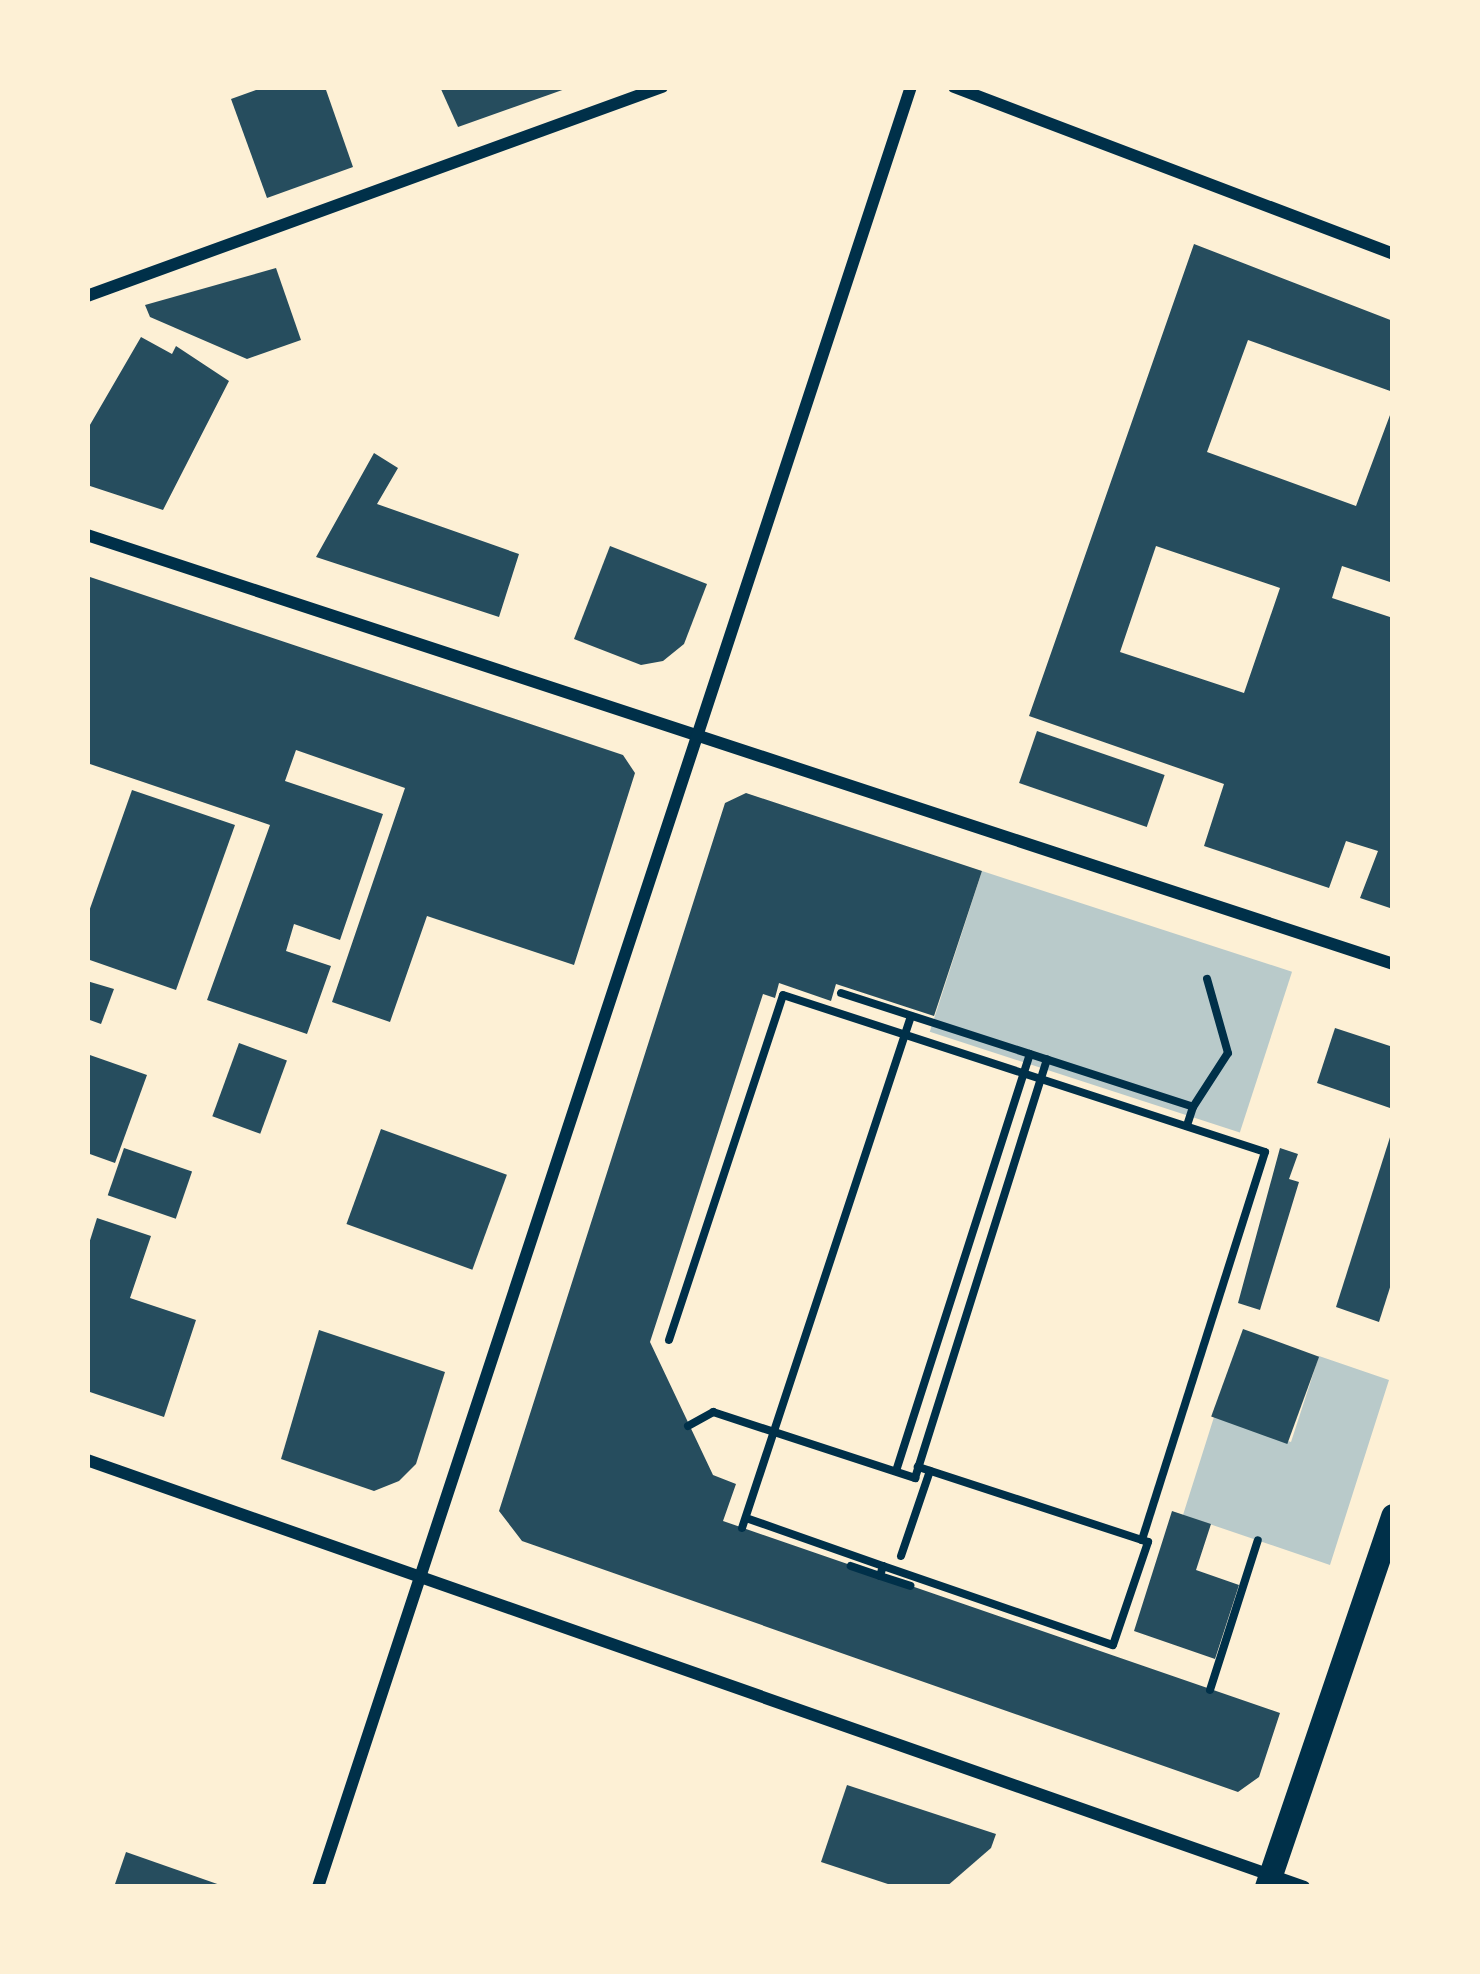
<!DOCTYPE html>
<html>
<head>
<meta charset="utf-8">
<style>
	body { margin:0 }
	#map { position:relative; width:1480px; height:1974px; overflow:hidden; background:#fdf0d5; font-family:Karla,sans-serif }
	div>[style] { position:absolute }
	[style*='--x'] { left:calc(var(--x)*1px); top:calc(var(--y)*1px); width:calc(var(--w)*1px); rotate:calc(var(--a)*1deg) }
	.green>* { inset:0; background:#b9caca; transform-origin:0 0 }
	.building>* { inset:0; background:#264d5e; transform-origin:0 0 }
	.path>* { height:8px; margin:-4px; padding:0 4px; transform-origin:4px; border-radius:4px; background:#003049 }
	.minor>* { height:12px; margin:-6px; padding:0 6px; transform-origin:6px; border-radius:6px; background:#003049 }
	.secondary>* { height:24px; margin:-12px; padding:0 12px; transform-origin:12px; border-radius:12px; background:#003049 }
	span { translate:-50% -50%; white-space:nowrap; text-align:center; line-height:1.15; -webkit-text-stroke:12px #fdf0d5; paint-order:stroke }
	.frame { position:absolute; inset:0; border:90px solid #fdf0d5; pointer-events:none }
</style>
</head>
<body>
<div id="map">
	<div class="green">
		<div style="left:982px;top:871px;width:326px;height:169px;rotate:18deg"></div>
		<div style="clip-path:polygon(1319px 1356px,1389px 1380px,1330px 1565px,1183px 1515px,1214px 1417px,1291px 1442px)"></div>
	</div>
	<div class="building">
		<div style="clip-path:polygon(264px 87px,325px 87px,353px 167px,267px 198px,231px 99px)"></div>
		<div style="clip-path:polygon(440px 87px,568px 87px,568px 88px,458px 127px)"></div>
		<div style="clip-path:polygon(evenodd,1194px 244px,1393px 321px,1393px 392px,1248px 340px,1207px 452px,1356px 506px,1393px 407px,1393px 583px,1342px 566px,1332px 598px,1393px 618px,1393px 909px,1360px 898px,1378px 851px,1346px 841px,1329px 888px,1204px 846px,1224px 784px,1029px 716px,1194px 244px,1156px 546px,1280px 588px,1244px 693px,1120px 652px,1156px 546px)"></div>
		<div style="clip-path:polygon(276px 268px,301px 340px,247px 359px,150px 317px,145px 305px)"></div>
		<div style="clip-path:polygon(141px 337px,172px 354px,176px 346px,229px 381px,163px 510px,87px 485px,87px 430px)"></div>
		<div style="clip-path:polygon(374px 453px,398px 468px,377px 504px,519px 554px,499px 617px,316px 557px)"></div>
		<div style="clip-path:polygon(610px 546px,707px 584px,684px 644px,663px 661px,641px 665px,574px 639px)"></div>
		<div style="clip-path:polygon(87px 576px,623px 755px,635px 773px,574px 965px,427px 916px,390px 1022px,332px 1002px,405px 788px,296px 750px,285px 781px,383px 814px,340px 940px,294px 924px,286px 951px,331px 966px,307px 1034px,207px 1000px,270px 825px,87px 763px)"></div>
		<div style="left:1037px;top:731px;width:135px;height:55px;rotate:19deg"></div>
		<div style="clip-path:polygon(132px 790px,235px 825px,176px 990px,87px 959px,87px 917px)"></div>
		<div style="clip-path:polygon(746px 793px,982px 871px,934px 1016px,836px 984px,831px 1001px,779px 983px,775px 998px,763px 994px,650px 1342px,713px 1475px,736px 1484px,723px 1521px,1280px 1713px,1259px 1777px,1238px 1792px,522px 1541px,499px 1511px,725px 803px)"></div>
		<div style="clip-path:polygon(87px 981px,114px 989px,101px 1024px,87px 1019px)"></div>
		<div style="clip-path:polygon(1335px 1028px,1393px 1047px,1393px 1109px,1317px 1083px)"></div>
		<div style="left:239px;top:1043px;width:51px;height:78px;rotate:20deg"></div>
		<div style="clip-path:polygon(87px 1054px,147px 1075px,115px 1163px,87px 1153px)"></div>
		<div style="left:381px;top:1129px;width:134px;height:101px;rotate:20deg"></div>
		<div style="clip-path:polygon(1392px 1131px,1393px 1278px,1379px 1322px,1336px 1307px)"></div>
		<div style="left:124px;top:1148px;width:72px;height:50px;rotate:19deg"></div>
		<div style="clip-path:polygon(1280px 1148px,1298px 1154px,1289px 1179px,1299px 1182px,1260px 1310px,1238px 1303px)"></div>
		<div style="clip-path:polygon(97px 1218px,151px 1236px,130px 1298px,196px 1320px,164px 1417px,87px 1391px,87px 1250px)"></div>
		<div style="left:1243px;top:1329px;width:81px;height:93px;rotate:20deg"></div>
		<div style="clip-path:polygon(319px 1330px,445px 1372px,416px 1464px,399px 1481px,374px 1491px,281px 1459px)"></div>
		<div style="clip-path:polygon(1172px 1511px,1211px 1524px,1196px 1570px,1239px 1585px,1215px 1659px,1134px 1631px)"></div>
		<div style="clip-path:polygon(847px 1785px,996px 1834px,991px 1848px,946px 1887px,897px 1887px,821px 1862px)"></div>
		<div style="clip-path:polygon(126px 1852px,223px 1886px,223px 1887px,114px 1887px)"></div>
	</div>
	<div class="path">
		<div style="--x:841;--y:993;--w:370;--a:17.9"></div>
		<div style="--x:1193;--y:1107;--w:20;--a:108"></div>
		<div style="--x:1193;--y:1107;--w:64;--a:-57.1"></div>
		<div style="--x:1228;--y:1053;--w:77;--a:-105.8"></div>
		<div style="--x:669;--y:1340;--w:363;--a:-71.7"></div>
		<div style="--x:783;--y:995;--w:507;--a:18.04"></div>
		<div style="--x:1265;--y:1152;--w:407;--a:107.6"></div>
		<div style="--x:1142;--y:1540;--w:236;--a:-161.9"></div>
		<div style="--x:688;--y:1426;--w:29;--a:-29"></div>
		<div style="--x:713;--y:1412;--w:213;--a:18.1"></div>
		<div style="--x:915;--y:1478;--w:439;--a:-72.5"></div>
		<div style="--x:896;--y:1471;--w:438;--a:-72.2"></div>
		<div style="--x:746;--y:1518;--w:145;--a:19.3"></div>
		<div style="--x:883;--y:1566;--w:10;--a:107"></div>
		<div style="--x:880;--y:1576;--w:31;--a:-161"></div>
		<div style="--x:742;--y:1528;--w:539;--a:-71.73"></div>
		<div style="--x:901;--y:1556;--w:90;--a:-71.2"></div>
		<div style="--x:883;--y:1566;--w:243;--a:19"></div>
		<div style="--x:1113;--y:1645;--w:109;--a:-71.2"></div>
		<div style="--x:1148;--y:1542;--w:6;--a:-162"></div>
		<div style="--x:880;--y:1576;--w:32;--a:18"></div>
		<div style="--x:1210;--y:1690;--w:157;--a:-72.3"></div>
	</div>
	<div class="minor">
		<div style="--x:954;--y:87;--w:470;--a:20.8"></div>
		<div style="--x:87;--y:296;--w:612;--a:-19.98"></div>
		<div style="--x:87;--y:535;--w:1375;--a:18.18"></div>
		<div style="--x:87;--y:1460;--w:1290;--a:19.33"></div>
		<div style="--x:318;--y:1887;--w:1895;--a:-71.77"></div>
	</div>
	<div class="secondary">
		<div style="--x:1267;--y:1887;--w:392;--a:-71.2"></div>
	</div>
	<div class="frame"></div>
</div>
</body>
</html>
